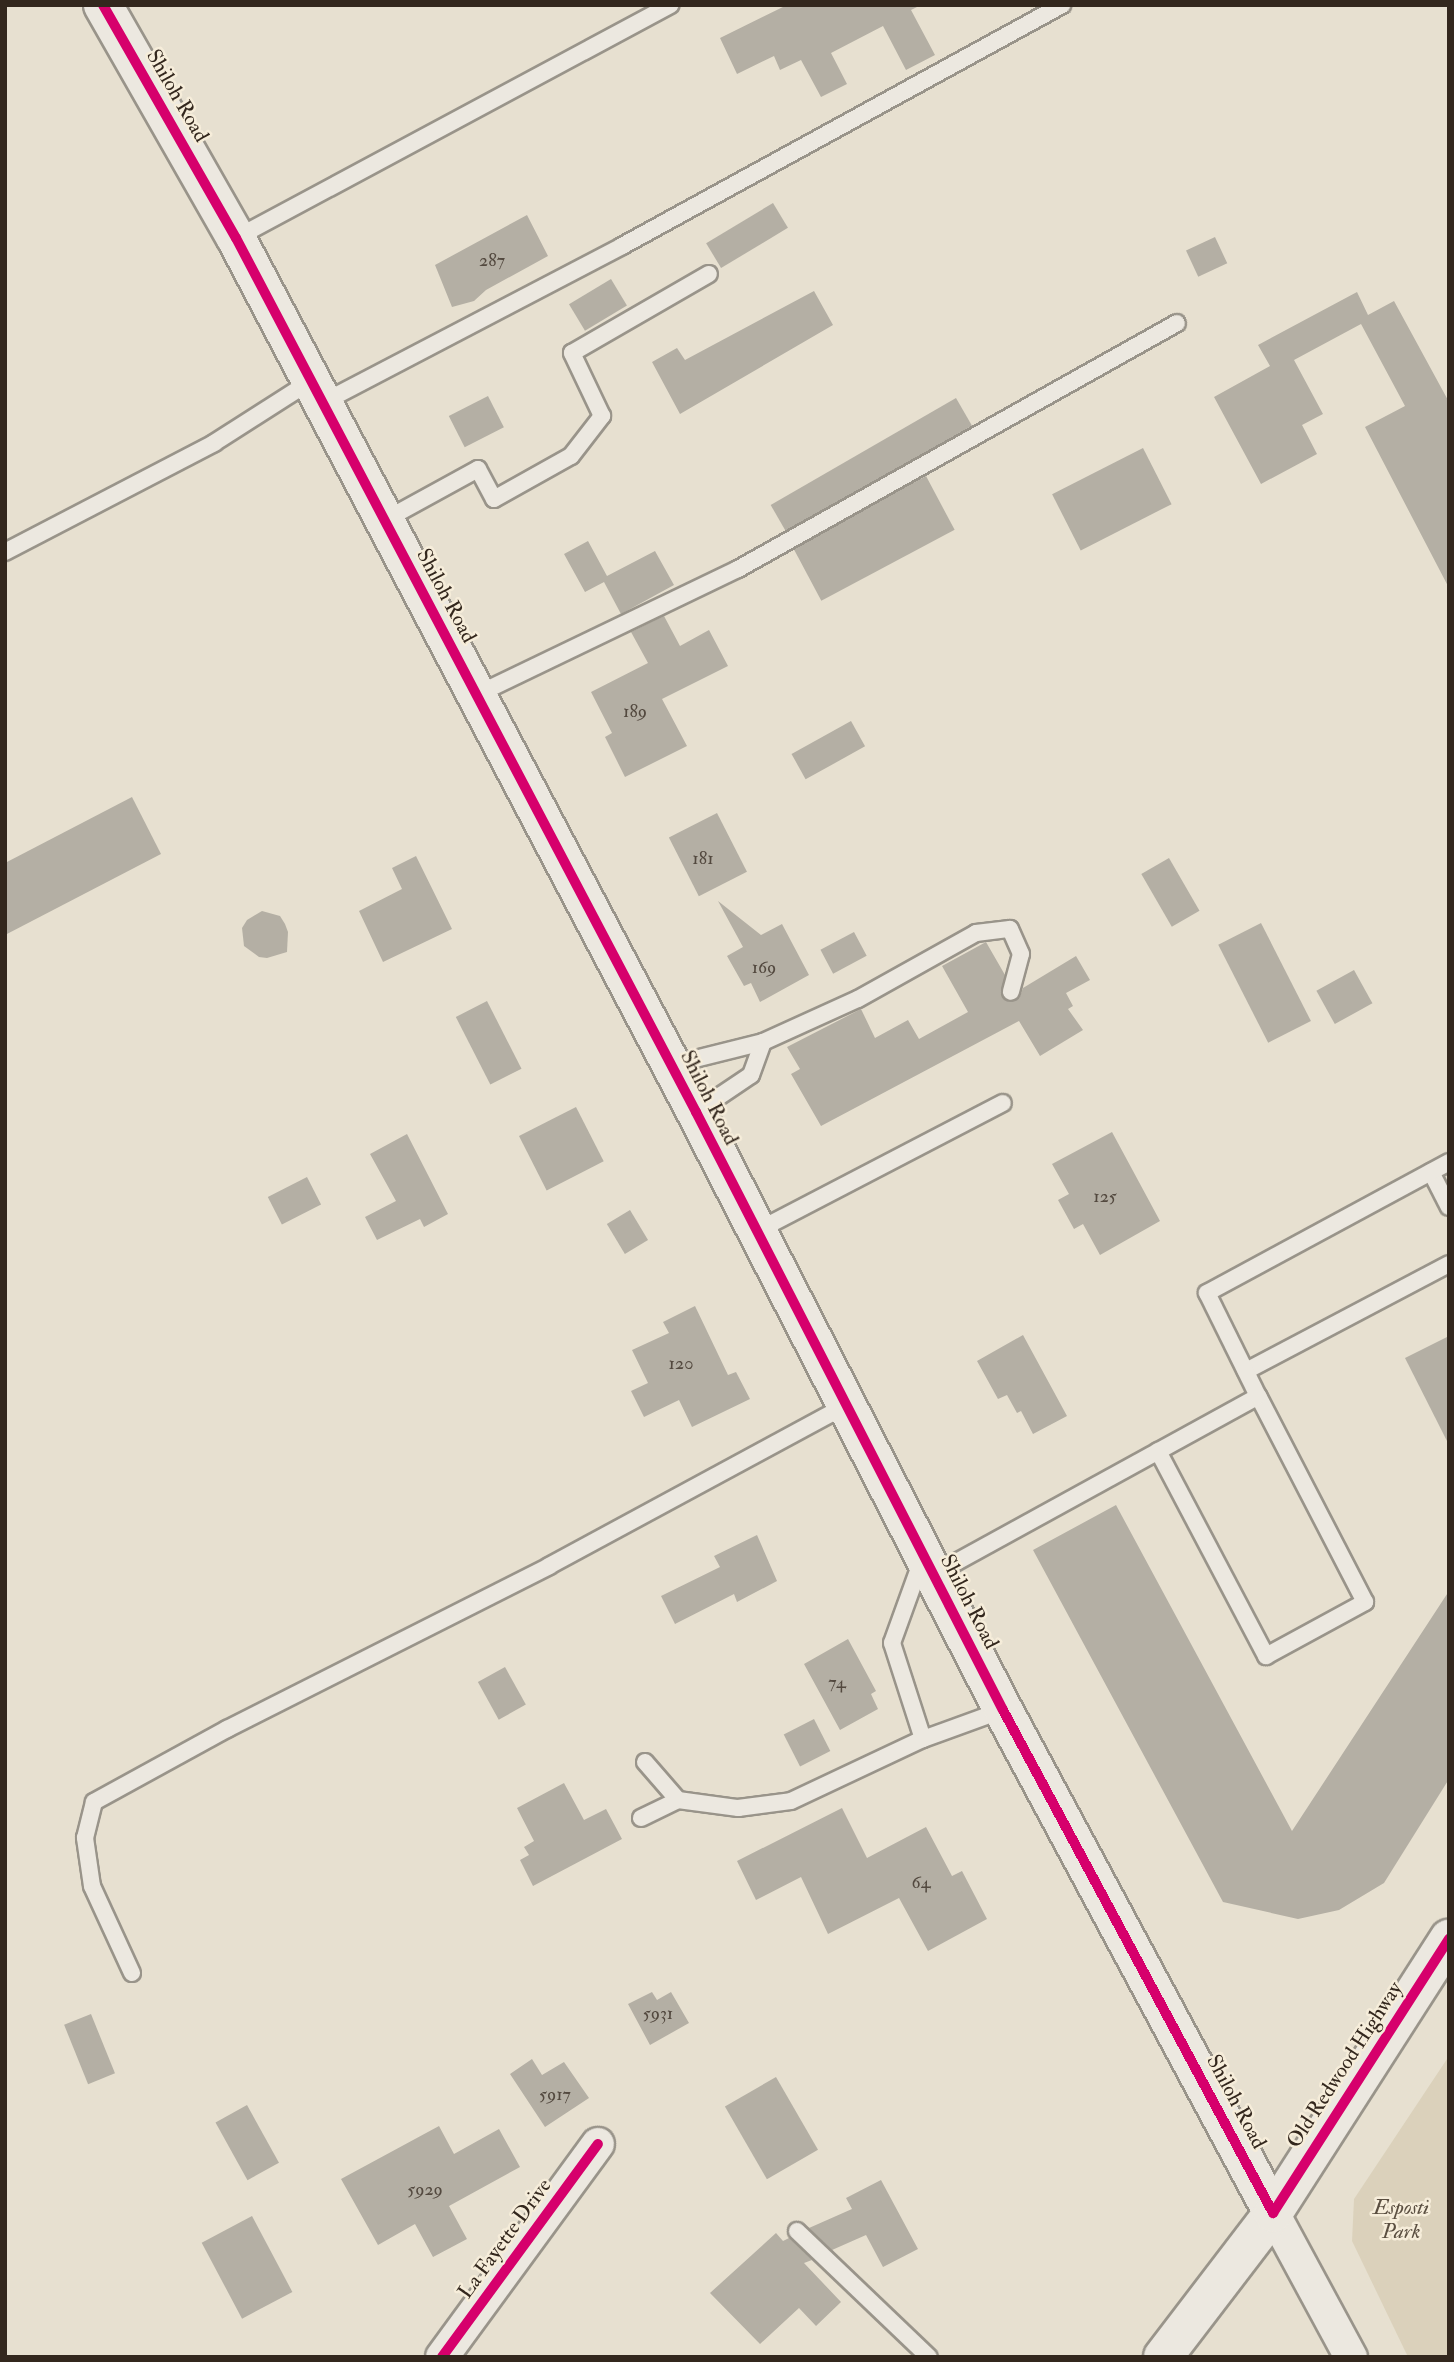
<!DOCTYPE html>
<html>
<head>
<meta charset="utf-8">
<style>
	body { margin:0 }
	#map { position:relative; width:1454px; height:2362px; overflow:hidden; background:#e7e0d0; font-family:"IM FELL Double Pica",serif }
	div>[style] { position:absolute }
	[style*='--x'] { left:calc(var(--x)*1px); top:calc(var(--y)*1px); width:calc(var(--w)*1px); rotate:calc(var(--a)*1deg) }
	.green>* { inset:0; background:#dbd1bb }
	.building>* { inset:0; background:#b4afa4; transform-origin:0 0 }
	.roads { filter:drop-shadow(2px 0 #99948a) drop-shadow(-2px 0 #99948a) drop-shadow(0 2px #99948a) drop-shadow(0 -2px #99948a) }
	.service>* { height:16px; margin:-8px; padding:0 8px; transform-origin:8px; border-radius:8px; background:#ece8e0 }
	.minor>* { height:32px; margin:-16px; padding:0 16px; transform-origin:16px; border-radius:16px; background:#ece8e0 }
	.secondary>* { height:38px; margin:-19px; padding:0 19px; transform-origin:19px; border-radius:19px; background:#ece8e0 }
	.cycleway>* { height:10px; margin:-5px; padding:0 5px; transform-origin:5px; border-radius:5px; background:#d6006c }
	span { translate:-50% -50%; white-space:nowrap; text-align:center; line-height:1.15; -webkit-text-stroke:5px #f6edda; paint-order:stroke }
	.number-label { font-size:18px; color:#53493f }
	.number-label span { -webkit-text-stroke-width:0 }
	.street-label { font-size:21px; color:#33271d }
	.park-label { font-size:21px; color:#5a4e40; font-style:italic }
	.frame { position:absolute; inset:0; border:7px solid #33271d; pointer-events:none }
</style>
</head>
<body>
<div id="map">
	<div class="green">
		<div style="clip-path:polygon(1449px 2056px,1449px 2357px,1408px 2357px,1352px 2241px,1354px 2199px)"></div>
	</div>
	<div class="building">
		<div style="clip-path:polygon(787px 5px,921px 5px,911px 10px,935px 55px,906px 70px,883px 26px,831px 53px,847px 84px,821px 97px,801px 60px,780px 70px,774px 56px,737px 74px,720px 38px)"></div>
		<div style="left:773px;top:203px;width:29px;height:78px;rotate:59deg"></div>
		<div style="clip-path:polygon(527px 215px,548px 256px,486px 290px,474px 301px,452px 307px,435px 265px)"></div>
		<div style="left:1215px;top:237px;width:29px;height:32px;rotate:65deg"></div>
		<div style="left:611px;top:279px;width:31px;height:49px;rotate:59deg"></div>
		<div style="clip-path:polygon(814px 291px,833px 325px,680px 414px,652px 362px,677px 348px,685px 360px)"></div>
		<div style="clip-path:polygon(1357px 292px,1368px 315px,1394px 301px,1449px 402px,1449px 588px,1365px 427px,1405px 406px,1361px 324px,1294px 360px,1323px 414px,1302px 425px,1317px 454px,1261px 484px,1214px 397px,1270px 366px,1258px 345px)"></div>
		<div style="left:488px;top:396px;width:35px;height:44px;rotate:63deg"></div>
		<div style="left:956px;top:398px;width:32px;height:214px;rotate:60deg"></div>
		<div style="left:1143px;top:448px;width:63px;height:102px;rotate:63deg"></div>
		<div style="left:926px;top:476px;width:61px;height:151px;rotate:62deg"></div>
		<div style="clip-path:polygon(588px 541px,607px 576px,655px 551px,674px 585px,621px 614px,604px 582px,585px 592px,564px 554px)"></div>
		<div style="clip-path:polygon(664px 616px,680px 646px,709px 630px,728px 666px,662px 699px,687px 746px,625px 777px,605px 737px,612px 733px,591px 692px,648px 663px,631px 632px)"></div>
		<div style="left:851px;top:721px;width:29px;height:68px;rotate:61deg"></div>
		<div style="clip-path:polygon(132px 797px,161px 854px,5px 935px,5px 863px)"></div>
		<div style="left:717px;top:813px;width:66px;height:54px;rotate:63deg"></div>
		<div style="clip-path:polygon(416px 856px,452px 929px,383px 962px,359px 911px,402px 889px,392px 868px)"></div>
		<div style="left:1169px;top:858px;width:61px;height:32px;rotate:60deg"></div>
		<div style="clip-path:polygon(718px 901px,761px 935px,782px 924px,809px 975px,760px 1002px,751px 983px,744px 986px,727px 956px,743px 947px)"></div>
		<div style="clip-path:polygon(262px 911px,280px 916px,285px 924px,288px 932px,287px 952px,267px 958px,259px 957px,244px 946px,242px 928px,247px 920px)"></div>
		<div style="left:1261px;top:923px;width:110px;height:48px;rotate:63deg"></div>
		<div style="left:854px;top:932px;width:27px;height:38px;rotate:62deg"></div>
		<div style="clip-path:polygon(986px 942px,1005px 975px,1001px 994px,1009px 1002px,1019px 999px,1023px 988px,1076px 956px,1090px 980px,1066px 993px,1073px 1006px,1068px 1009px,1083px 1030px,1040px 1056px,1019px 1021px,821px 1126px,791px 1074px,800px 1069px,787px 1047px,861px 1009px,875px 1038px,908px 1020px,919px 1039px,968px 1012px,942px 966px)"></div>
		<div style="left:1354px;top:970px;width:38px;height:43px;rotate:61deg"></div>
		<div style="left:487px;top:1001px;width:76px;height:35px;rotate:63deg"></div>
		<div style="left:576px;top:1107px;width:61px;height:64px;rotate:63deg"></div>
		<div style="clip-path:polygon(1112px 1132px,1160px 1221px,1100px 1255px,1083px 1224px,1074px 1229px,1058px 1200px,1069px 1194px,1052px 1164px)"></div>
		<div style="clip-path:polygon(407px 1134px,448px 1214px,424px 1227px,420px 1219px,377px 1240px,365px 1217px,396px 1201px,370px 1154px)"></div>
		<div style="left:307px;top:1177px;width:31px;height:44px;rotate:63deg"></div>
		<div style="left:630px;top:1210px;width:35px;height:27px;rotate:59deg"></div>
		<div style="clip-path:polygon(695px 1306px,728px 1375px,736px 1372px,750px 1399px,692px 1427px,679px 1400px,644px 1417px,631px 1391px,648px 1383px,632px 1350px,669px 1333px,663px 1322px)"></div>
		<div style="clip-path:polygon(1023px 1335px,1067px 1416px,1033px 1434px,1021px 1411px,1017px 1413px,1007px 1395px,998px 1399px,977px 1361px)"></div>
		<div style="clip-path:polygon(1449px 1336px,1449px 1445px,1405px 1358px)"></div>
		<div style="clip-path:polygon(1116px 1505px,1292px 1831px,1449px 1591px,1449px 1779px,1384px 1883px,1339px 1910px,1298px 1919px,1223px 1902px,1033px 1550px)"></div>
		<div style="clip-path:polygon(757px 1535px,777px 1581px,737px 1602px,734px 1594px,675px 1624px,661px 1596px,720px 1567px,714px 1556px)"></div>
		<div style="clip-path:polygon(848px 1639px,876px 1691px,871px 1694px,878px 1709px,840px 1730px,804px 1664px)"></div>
		<div style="left:505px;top:1667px;width:43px;height:31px;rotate:61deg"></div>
		<div style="left:814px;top:1719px;width:36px;height:34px;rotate:63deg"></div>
		<div style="clip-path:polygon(564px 1783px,584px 1820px,606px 1809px,622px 1839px,533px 1886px,520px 1860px,529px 1855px,524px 1847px,534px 1841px,517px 1808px)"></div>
		<div style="clip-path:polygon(842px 1808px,867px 1858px,926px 1827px,952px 1876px,962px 1871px,987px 1919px,928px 1951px,899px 1898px,828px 1934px,801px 1877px,756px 1900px,737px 1861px)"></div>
		<div style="clip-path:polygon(652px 1992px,657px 2000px,671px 1992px,689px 2023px,650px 2045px,628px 2004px)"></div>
		<div style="left:91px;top:2014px;width:64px;height:29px;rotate:68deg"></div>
		<div style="clip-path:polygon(532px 2059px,542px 2075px,564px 2062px,589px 2098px,545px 2127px,510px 2074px)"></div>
		<div style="left:776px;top:2077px;width:84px;height:59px;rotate:60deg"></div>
		<div style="left:247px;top:2105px;width:66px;height:36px;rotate:61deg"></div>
		<div style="clip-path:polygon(439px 2126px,454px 2154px,499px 2129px,520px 2167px,449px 2206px,467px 2239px,433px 2257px,415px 2224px,378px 2245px,341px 2179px)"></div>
		<div style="clip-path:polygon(881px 2180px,918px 2249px,883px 2267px,866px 2235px,832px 2250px,809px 2228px,852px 2209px,846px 2198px)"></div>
		<div style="left:252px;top:2216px;width:86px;height:57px;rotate:62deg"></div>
		<div style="clip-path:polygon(776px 2233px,783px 2241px,789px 2238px,812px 2260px,804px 2263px,841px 2302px,816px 2326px,799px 2308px,760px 2344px,710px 2293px)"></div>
	</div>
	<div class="roads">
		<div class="service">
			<div style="--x:236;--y:238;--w:493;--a:-28.2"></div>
			<div style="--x:322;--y:403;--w:339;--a:-27.6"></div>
			<div style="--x:622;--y:246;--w:502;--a:-28.71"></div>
			<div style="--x:385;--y:520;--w:106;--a:-28.7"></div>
			<div style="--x:478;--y:469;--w:34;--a:62"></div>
			<div style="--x:494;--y:499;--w:88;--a:-29.2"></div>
			<div style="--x:571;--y:456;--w:51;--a:-52.2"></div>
			<div style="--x:602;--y:416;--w:70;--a:-115.5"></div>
			<div style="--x:572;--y:353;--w:158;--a:-30"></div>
			<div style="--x:5;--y:552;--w:236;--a:-27.5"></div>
			<div style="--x:214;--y:443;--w:115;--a:-32.6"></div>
			<div style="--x:476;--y:695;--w:291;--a:-25.7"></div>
			<div style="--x:738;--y:569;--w:503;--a:-29.26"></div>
			<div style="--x:671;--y:1065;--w:95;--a:-14"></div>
			<div style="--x:763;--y:1042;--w:104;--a:-24.4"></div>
			<div style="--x:858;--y:999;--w:135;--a:-29.2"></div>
			<div style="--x:976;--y:933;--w:34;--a:-7"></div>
			<div style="--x:1010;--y:929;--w:27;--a:66"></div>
			<div style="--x:1021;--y:954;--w:39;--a:105"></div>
			<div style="--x:696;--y:1112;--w:66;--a:-33.9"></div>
			<div style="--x:751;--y:1075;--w:35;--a:-70"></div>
			<div style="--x:1431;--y:1172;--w:39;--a:63"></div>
			<div style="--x:757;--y:1231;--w:277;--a:-27.5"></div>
			<div style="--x:1246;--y:1371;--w:229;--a:-27.8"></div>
			<div style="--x:1158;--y:1451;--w:232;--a:62.2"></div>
			<div style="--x:1266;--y:1656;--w:113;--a:-28.6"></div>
			<div style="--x:1365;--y:1602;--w:232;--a:-117.4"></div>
			<div style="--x:933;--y:1575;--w:371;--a:-28.8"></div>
			<div style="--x:1258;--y:1396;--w:115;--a:-116.3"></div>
			<div style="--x:1207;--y:1293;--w:275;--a:-28.4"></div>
			<div style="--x:923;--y:1739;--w:85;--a:-19.9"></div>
			<div style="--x:645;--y:1762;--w:50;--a:49"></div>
			<div style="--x:641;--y:1818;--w:41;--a:-25.9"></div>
			<div style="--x:678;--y:1800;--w:61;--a:7.6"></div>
			<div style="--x:738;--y:1808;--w:53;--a:-7.5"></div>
			<div style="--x:791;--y:1801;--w:146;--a:-25.2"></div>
			<div style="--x:923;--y:1739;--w:101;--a:-107.9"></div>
			<div style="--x:892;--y:1643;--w:85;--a:-70.1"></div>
			<div style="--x:132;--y:1973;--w:96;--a:-114.7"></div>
			<div style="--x:92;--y:1886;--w:49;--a:-98.3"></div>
			<div style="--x:85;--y:1838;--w:37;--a:-76"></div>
			<div style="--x:94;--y:1802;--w:152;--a:-28.8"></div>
			<div style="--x:227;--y:1729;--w:361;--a:-26.8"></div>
			<div style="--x:549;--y:1566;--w:336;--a:-28.4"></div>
			<div style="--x:797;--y:2231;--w:182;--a:43.7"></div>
		</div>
		<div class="minor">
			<div style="--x:1273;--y:2213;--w:164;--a:61.6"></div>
			<div style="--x:442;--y:2357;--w:264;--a:-53.8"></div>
		</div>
		<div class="secondary">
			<div style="--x:103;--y:5;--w:268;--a:60.3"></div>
			<div style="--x:236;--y:238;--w:988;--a:62.24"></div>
			<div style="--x:696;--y:1112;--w:672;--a:62.83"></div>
			<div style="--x:1003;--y:1710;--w:571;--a:61.77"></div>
			<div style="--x:1163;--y:2357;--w:181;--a:-52.6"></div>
			<div style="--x:1273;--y:2213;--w:326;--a:-57.3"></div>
		</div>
	</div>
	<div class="cycleway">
		<div style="--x:103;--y:5;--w:268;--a:60.3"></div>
		<div style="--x:236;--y:238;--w:988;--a:62.24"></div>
		<div style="--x:696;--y:1112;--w:672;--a:62.83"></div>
		<div style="--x:1003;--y:1710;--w:571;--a:61.77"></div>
		<div style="--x:1273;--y:2213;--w:326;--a:-57.3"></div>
		<div style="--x:442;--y:2357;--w:264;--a:-53.8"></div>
	</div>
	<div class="number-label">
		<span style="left:492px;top:261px">287</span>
		<span style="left:635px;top:712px">189</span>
		<span style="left:703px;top:859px">181</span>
		<span style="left:764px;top:968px">169</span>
		<span style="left:1105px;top:1197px">125</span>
		<span style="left:681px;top:1364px">120</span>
		<span style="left:837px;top:1683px">74</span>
		<span style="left:921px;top:1883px">64</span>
		<span style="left:658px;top:2014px">5931</span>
		<span style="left:555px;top:2095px">5917</span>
		<span style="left:425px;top:2190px">5929</span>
	</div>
	<div class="street-label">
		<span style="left:177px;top:96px;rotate:60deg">Shiloh Road</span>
		<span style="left:446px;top:596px;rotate:62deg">Shiloh Road</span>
		<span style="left:709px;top:1098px;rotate:63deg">Shiloh Road</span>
		<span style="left:969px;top:1602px;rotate:63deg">Shiloh Road</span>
		<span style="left:1345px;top:2065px;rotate:-57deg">Old Redwood Highway</span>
		<span style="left:1236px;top:2102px;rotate:62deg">Shiloh Road</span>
		<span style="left:505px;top:2239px;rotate:-54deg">La Fayette Drive</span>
	</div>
	<div class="park-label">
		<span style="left:1401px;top:2220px">Esposti<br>Park</span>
	</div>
	<div class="frame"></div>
</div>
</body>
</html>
